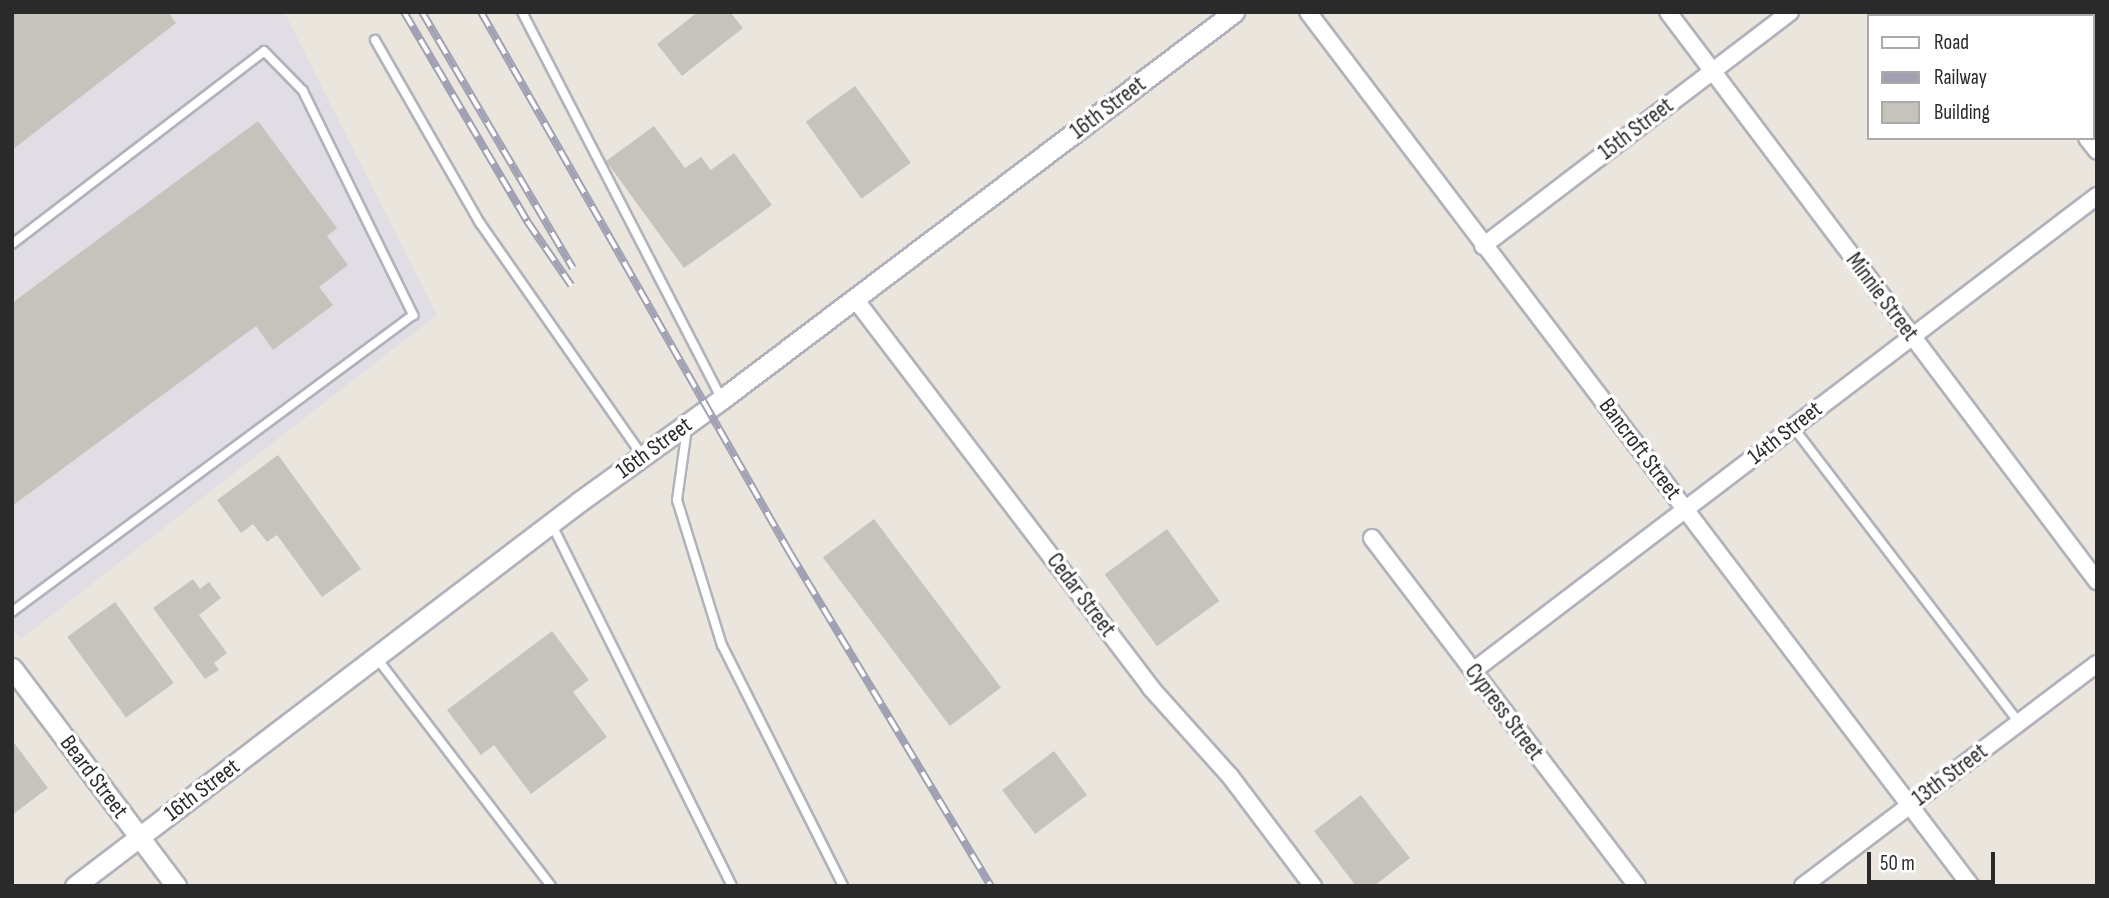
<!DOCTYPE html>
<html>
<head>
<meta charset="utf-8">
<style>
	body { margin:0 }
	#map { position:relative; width:2109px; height:898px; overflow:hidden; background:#ebe6dd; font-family:"Sofia Sans Condensed",sans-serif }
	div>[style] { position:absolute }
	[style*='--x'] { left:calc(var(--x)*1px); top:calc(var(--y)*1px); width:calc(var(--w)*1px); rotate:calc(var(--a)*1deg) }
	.industrial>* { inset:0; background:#e0dde4 }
	.building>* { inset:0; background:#c6c3bd; transform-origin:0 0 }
	.roads { filter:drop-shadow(2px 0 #b1b2bc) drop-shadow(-2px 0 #b1b2bc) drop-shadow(0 2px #b1b2bc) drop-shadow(0 -2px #b1b2bc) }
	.service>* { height:8px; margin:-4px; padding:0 4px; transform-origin:4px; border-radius:4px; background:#fff }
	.minor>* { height:16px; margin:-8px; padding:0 8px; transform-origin:8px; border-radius:8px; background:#fff }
	.tertiary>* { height:19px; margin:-9.5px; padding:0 9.5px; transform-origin:9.5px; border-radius:9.5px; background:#fff }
	.rail>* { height:8px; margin-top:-4px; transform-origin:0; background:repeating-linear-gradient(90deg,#fff 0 16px,#a1a1b3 0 32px); box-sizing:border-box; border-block:2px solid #a1a1b3 }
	span { translate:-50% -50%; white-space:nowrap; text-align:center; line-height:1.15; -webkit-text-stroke:7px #fff; paint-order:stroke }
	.street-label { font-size:23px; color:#2a2a2a }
	.frame { position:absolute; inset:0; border:14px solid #2a2a2a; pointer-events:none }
	.legend { position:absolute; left:1867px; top:14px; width:228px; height:126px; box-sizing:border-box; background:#fff; border:2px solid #aaa; margin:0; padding:9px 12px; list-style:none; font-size:21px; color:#2a2a2a }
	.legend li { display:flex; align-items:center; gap:14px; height:35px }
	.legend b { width:35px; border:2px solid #aaa }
	.scale { position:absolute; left:1867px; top:852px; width:128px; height:32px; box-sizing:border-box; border:4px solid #2a2a2a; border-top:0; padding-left:9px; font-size:21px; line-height:24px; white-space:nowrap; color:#2a2a2a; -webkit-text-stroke:5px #fff; paint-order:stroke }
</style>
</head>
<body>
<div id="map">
	<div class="industrial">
		<div style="clip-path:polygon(12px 12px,284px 12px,437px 315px,21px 639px,12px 628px)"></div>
	</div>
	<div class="building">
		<div style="clip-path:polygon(12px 12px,168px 12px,176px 23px,12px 150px)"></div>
		<div style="clip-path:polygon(698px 12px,730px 12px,743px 28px,682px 76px,657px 44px)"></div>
		<div style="left:855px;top:86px;width:95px;height:61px;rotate:54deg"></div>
		<div style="clip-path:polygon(258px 121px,337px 228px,327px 236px,348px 265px,319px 287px,333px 305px,273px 350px,256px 326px,12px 506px,12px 303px)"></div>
		<div style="clip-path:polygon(654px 126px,685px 168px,701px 157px,711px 170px,734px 153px,772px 205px,684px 268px,606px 161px)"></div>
		<div style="clip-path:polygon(278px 455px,361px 569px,322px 597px,277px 535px,267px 542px,253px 524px,241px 533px,217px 500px)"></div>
		<div style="left:874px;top:519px;width:211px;height:64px;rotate:53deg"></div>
		<div style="left:1167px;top:529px;width:89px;height:77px;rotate:54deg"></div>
		<div style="clip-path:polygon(193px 579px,200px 589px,209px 582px,221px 598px,199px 615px,227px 653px,214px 663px,219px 670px,205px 679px,153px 608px)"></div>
		<div style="left:115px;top:602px;width:100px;height:59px;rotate:54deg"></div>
		<div style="clip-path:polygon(552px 631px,589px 680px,573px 692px,607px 737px,531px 794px,494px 745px,481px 755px,447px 710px)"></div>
		<div style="clip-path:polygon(12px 740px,48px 788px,12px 815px)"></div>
		<div style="left:1054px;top:751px;width:55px;height:65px;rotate:53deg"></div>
		<div style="clip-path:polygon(1361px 795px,1410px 858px,1374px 886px,1356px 886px,1314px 831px)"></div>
	</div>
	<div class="roads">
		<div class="service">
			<div style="--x:522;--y:12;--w:434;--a:62.7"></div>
			<div style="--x:375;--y:40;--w:211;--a:60.2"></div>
			<div style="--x:480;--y:223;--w:283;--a:55.1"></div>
			<div style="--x:12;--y:244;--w:317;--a:-37.4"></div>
			<div style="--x:264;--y:51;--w:56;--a:45.7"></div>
			<div style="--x:303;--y:91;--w:250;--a:63.8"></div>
			<div style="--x:413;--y:315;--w:499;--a:143.5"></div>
			<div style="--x:1793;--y:427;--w:372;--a:52.6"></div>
			<div style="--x:687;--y:428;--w:73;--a:97.9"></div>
			<div style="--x:677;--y:500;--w:152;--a:72.8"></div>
			<div style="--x:722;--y:645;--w:270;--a:63.3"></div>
			<div style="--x:552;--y:525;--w:403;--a:63.5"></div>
			<div style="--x:376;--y:657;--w:288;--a:52.6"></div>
		</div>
		<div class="minor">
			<div style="--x:1308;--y:12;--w:1097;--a:52.82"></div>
			<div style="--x:1668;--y:12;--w:713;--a:52.99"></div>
			<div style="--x:1991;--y:12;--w:5;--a:53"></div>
			<div style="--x:2087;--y:138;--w:16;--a:52"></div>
			<div style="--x:1483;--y:246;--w:386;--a:-37.3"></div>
			<div style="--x:855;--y:299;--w:489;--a:52.7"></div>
			<div style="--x:1151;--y:688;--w:118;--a:48.1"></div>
			<div style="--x:1230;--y:776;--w:138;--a:53"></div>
			<div style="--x:1372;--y:538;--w:437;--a:52.7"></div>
			<div style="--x:1473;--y:671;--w:784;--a:-37.28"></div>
			<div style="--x:1803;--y:886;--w:368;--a:-37.1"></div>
		</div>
		<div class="tertiary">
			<div style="--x:12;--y:668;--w:273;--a:53"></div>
			<div style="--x:75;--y:886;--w:634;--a:-37.3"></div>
			<div style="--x:579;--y:502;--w:176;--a:-35.8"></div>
			<div style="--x:722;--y:399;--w:642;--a:-37.08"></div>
		</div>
	</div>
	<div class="rail">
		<div style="--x:404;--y:12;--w:243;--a:59.5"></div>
		<div style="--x:527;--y:221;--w:78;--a:55.5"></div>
		<div style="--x:422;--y:12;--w:297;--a:59.5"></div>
		<div style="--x:481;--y:12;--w:623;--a:60.27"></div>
		<div style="--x:790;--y:553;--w:389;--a:58.9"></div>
	</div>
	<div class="street-label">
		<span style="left:1108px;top:108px;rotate:-37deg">16th Street</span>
		<span style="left:1636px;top:129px;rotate:-37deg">15th Street</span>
		<span style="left:1882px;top:297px;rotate:53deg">Minnie Street</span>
		<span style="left:1785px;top:433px;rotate:-38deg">14th Street</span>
		<span style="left:654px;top:448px;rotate:-36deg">16th Street</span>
		<span style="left:1640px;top:449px;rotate:53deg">Bancroft Street</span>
		<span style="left:1081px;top:595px;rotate:53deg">Cedar Street</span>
		<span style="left:1504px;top:712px;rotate:53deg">Cypress Street</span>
		<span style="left:1950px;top:775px;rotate:-37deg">13th Street</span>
		<span style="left:94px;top:777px;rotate:53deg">Beard Street</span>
		<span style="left:202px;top:790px;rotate:-37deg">16th Street</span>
	</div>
	<div class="frame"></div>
	<ul class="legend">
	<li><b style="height:9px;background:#fff"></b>Road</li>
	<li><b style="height:9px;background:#a1a1b3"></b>Railway</li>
	<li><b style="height:19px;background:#c6c3bd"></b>Building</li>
	</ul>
	<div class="scale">50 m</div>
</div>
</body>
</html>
